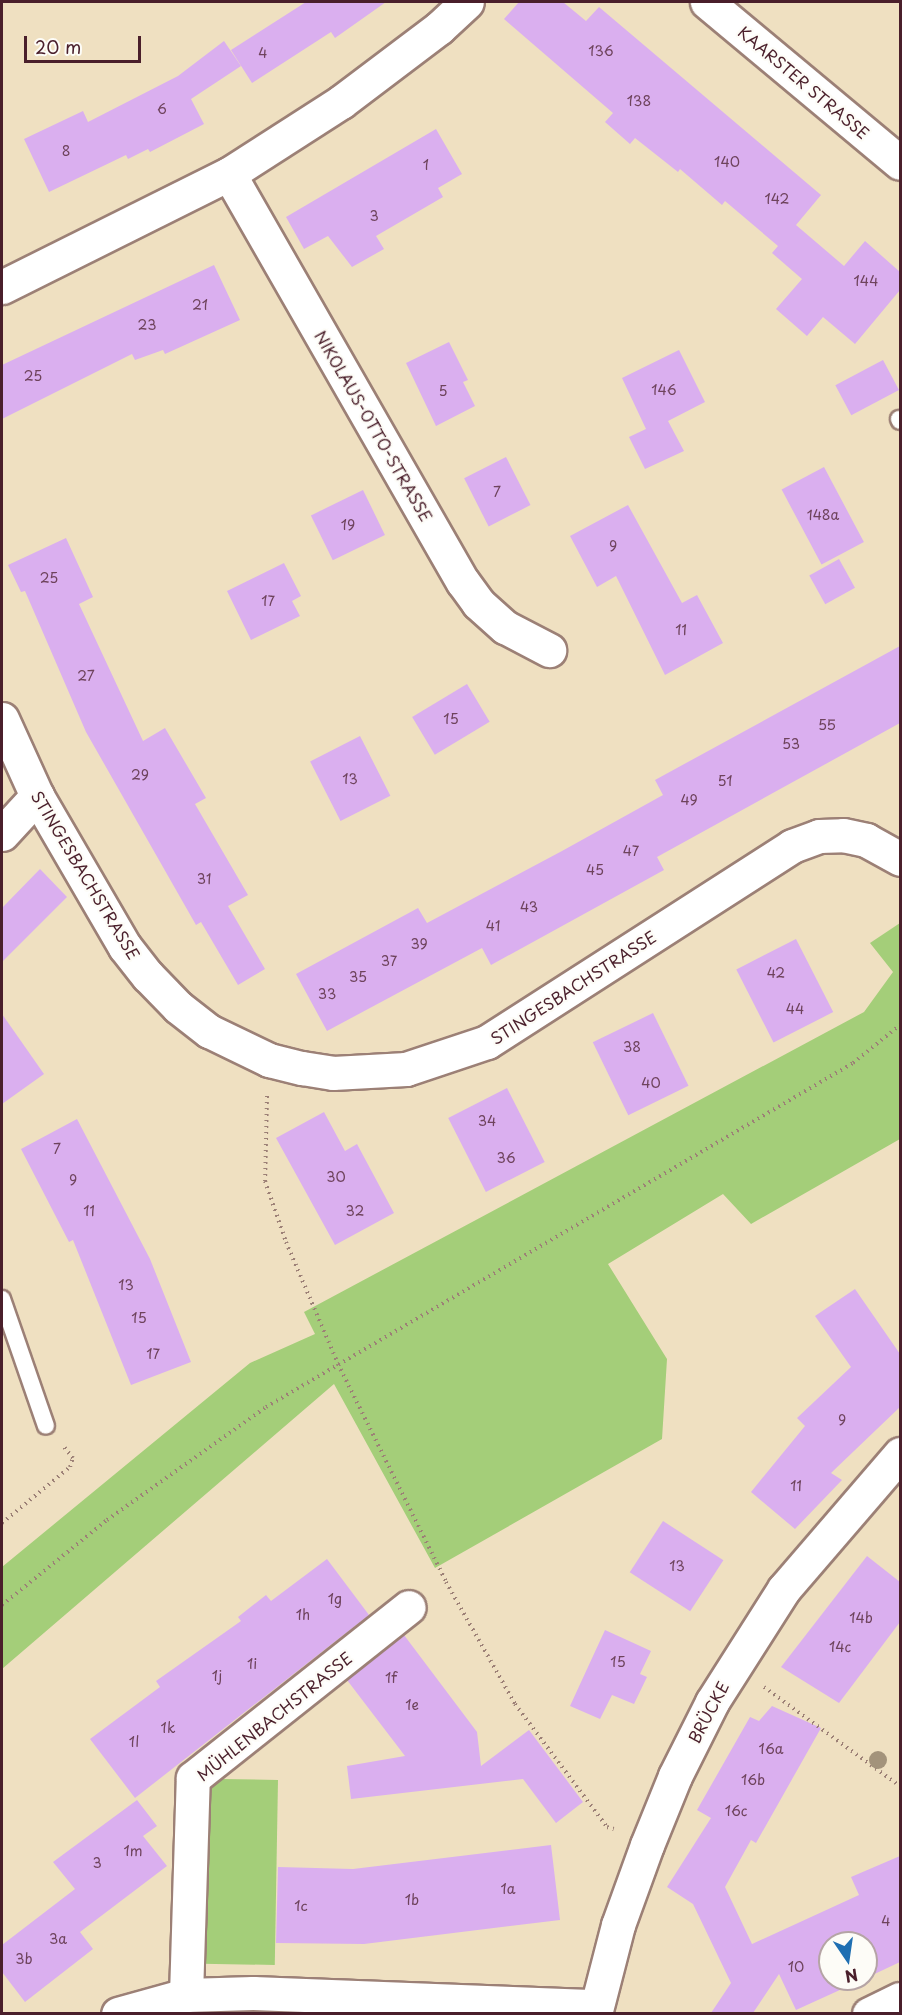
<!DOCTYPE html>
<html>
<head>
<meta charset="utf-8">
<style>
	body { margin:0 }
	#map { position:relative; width:902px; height:2015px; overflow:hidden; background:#efe0c1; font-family:"Playpen Sans",sans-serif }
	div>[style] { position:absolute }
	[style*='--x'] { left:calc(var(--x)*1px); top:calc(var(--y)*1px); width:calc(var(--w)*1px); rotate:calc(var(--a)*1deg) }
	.green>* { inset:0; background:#a4ce79; transform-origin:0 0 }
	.building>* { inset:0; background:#daafef; transform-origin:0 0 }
	.path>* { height:4px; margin-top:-2px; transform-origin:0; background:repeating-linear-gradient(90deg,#9c8076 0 1.5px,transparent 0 6px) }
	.roads { filter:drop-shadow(2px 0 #9c8076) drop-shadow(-2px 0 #9c8076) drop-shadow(0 2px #9c8076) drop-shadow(0 -2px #9c8076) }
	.service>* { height:16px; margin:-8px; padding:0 8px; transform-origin:8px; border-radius:8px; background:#fff }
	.minor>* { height:33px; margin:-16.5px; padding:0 16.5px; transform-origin:16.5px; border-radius:16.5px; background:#fff }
	.secondary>* { height:33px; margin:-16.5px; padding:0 16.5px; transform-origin:16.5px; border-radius:16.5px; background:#fff }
	.trees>* { width:18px; height:18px; margin:-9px; border-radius:50%; background:#a3937b }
	span { translate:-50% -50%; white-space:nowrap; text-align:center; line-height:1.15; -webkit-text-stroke:4.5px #fdfcf7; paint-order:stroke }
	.number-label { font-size:14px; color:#6e435c }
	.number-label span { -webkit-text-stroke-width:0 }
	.street-label { font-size:16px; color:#4a1f2b }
	.frame { position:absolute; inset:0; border:3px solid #4a1f2b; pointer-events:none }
	.north { position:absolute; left:818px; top:1931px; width:60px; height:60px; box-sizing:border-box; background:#fdfcf7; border:2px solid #b5a4a5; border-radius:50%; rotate:167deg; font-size:16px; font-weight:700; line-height:24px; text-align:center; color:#4a1f2b }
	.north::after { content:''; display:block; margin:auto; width:21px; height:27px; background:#1f6fb2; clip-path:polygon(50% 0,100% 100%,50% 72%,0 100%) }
	.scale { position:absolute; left:24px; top:36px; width:117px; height:27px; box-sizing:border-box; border:3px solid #4a1f2b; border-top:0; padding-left:8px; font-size:18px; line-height:21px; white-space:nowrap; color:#4a1f2b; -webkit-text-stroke:4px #fdfcf7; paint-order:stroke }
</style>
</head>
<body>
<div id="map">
	<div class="green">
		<div style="clip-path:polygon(900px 923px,900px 1139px,751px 1224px,723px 1194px,608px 1264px,667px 1359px,662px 1439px,435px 1568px,334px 1384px,2px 1669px,2px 1567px,250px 1363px,315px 1334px,304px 1312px,864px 1012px,893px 972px,870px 943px)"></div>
		<div style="left:278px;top:1780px;width:185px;height:73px;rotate:91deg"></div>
	</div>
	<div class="building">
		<div style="clip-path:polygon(306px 2px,386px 2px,335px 38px,331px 32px,252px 83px,231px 50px)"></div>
		<div style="clip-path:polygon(519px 2px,563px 2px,586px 21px,599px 7px,821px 195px,796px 225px,844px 266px,865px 241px,900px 272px,900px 290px,855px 344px,823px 317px,807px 336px,776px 309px,802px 279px,772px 253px,778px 246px,725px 201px,722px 205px,680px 169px,678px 172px,635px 138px,630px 144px,605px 122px,613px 113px,504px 19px)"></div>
		<div style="clip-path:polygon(224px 41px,241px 66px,191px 99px,204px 124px,150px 152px,148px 149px,128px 159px,126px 155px,49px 192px,24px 139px,83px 111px,88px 122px,178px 76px)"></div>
		<div style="clip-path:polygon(436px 129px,462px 174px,438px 188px,443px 197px,376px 236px,384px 249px,352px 267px,328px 236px,304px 249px,286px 217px)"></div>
		<div style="clip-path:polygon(214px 265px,240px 320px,165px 354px,163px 350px,135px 360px,132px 354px,2px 419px,2px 365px)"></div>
		<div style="clip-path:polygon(449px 342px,468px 380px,463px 382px,475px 406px,436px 426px,406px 363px)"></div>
		<div style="clip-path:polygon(679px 350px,705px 402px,668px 421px,684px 451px,645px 469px,629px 437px,646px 429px,622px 378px)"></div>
		<div style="left:883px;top:360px;width:34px;height:54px;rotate:62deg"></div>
		<div style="left:506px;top:457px;width:54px;height:47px;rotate:63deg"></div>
		<div style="left:824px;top:467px;width:85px;height:48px;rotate:62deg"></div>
		<div style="left:363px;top:490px;width:50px;height:58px;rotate:64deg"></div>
		<div style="clip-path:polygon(628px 505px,682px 603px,697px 595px,723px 643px,665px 675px,616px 576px,597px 587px,570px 536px)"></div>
		<div style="clip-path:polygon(66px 538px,93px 597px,79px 604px,143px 741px,165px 728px,206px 798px,195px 804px,248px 895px,228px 906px,265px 969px,238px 985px,201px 922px,196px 925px,86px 732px,25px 591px,21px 592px,8px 565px)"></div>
		<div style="left:839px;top:559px;width:33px;height:34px;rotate:61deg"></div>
		<div style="clip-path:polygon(284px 563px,301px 596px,292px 601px,300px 616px,251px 640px,227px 591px)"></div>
		<div style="clip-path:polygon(900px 646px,900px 723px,657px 857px,664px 870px,491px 965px,482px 948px,327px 1031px,296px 974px,418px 908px,427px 923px,562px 851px,663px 795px,655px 780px)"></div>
		<div style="left:467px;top:684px;width:44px;height:64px;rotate:59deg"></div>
		<div style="left:360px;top:736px;width:67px;height:56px;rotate:63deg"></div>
		<div style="clip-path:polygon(40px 869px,67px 897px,2px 962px,2px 908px)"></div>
		<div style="left:796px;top:939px;width:82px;height:67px;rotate:63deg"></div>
		<div style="left:653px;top:1013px;width:81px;height:67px;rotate:64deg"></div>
		<div style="clip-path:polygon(2px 1014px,44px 1074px,2px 1104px)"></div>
		<div style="left:507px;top:1088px;width:83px;height:66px;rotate:63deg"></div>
		<div style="clip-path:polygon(324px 1112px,345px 1151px,357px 1144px,394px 1213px,335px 1245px,276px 1138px)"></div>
		<div style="clip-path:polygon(77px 1119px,150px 1259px,191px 1362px,131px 1385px,73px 1240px,69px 1242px,21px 1149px)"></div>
		<div style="clip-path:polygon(855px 1289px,900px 1354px,900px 1407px,831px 1473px,842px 1480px,795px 1529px,751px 1492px,805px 1426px,797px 1418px,851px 1367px,815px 1316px)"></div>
		<div style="left:663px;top:1521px;width:72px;height:61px;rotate:33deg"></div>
		<div style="clip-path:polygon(867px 1556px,900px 1582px,900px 1622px,839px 1703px,781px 1667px)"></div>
		<div style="clip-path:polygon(327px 1559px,369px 1615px,135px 1798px,90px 1739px,160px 1687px,156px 1681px,241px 1621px,238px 1617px,266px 1595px,271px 1601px)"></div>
		<div style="clip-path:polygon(605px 1630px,651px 1651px,640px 1674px,647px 1677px,634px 1704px,612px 1695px,600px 1719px,570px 1706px)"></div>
		<div style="clip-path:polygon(404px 1635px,477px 1732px,481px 1766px,529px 1730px,583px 1802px,556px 1823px,523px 1779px,351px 1799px,347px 1766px,405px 1756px,347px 1680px)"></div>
		<div style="clip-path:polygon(772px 1706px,821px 1728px,756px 1843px,751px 1840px,725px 1887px,752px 1944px,859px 1895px,851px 1877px,900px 1856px,900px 1962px,866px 1978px,866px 1943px,830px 1943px,830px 1979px,864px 1979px,796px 2010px,779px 1974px,753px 2013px,711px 2013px,731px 1983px,693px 1904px,667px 1887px,711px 1818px,697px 1810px,750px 1717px,759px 1721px)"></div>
		<div style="clip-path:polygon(137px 1800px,157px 1826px,143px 1836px,167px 1866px,80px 1932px,93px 1949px,25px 2002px,2px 1972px,2px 1945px,75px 1889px,53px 1862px)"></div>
		<div style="clip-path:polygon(551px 1845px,560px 1920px,364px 1944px,276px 1943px,278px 1867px,353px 1869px)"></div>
	</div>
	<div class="path">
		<div style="--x:267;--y:1096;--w:85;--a:91.3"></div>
		<div style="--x:265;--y:1181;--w:65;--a:71"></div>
		<div style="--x:286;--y:1242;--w:133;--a:66.9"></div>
		<div style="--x:338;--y:1364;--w:243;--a:63.6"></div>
		<div style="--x:446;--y:1582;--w:140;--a:60.5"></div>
		<div style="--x:515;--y:1704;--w:154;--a:53.2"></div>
		<div style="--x:607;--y:1827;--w:7;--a:16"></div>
		<div style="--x:2;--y:1523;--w:88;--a:-39.5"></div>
		<div style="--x:70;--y:1467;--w:9;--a:-72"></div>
		<div style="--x:73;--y:1458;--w:14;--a:-129"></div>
		<div style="--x:2;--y:1605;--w:135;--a:-39"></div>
		<div style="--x:107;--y:1520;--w:195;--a:-35.4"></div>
		<div style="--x:266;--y:1407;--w:680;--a:-30.37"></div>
		<div style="--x:853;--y:1063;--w:60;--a:-39"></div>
		<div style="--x:764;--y:1687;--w:168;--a:36.1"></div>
	</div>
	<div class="roads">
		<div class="service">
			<div style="--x:899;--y:419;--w:2;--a:63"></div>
			<div style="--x:2;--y:1299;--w:134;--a:70.9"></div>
		</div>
		<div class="minor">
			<div style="--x:229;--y:174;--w:470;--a:60.2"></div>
			<div style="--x:463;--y:582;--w:26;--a:54"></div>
			<div style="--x:478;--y:603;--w:36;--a:42"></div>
			<div style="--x:505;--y:627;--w:50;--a:27.6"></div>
			<div style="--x:2;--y:287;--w:254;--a:-26.5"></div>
			<div style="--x:229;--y:174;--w:133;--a:-32.7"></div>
			<div style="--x:341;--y:102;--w:123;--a:-37.1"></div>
			<div style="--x:439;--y:28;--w:38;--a:-43"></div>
			<div style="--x:2;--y:719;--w:85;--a:65.6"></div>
			<div style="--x:37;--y:796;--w:175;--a:59.8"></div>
			<div style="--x:125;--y:947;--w:37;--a:52"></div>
			<div style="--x:148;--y:976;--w:43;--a:45.9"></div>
			<div style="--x:178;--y:1007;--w:39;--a:38"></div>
			<div style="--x:209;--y:1031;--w:67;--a:25.8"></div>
			<div style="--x:269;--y:1060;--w:34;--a:14"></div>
			<div style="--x:302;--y:1068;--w:31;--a:9"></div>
			<div style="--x:333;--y:1073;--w:73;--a:-3.1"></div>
			<div style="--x:406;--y:1069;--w:85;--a:-18.4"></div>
			<div style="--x:487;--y:1042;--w:363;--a:-32.7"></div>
			<div style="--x:792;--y:846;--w:29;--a:-20"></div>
			<div style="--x:819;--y:836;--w:24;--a:-2"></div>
			<div style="--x:843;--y:835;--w:24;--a:12"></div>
			<div style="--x:866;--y:840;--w:39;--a:29"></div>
			<div style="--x:2;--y:834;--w:52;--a:-47.4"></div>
			<div style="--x:186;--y:1995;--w:217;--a:-88.2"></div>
			<div style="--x:193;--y:1778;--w:275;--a:-38.4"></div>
			<div style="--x:118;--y:2014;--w:71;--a:-15.6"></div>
			<div style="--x:186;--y:1995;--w:67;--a:-1.7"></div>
			<div style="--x:253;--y:1993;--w:343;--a:2.2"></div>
			<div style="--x:595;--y:2014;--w:92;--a:-75.5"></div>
			<div style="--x:618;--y:1925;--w:85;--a:-70.1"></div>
			<div style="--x:647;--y:1845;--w:74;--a:-67.9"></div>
			<div style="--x:675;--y:1776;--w:83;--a:-63.4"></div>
			<div style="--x:712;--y:1702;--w:134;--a:-57.5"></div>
			<div style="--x:784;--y:1589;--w:178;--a:-49.3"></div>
			<div style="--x:869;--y:2014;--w:34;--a:-26"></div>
		</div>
		<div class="secondary">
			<div style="--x:707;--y:2;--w:251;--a:39.8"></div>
		</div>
	</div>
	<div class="trees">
		<div style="left:878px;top:1760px"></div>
	</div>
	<div class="number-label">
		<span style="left:601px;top:51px">136</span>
		<span style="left:263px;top:53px">4</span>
		<span style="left:639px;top:101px">138</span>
		<span style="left:162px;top:109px">6</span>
		<span style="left:66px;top:151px">8</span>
		<span style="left:727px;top:162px">140</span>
		<span style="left:426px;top:165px">1</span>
		<span style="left:777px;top:199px">142</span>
		<span style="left:374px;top:216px">3</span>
		<span style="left:866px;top:281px">144</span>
		<span style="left:200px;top:305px">21</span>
		<span style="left:147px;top:325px">23</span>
		<span style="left:33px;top:376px">25</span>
		<span style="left:664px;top:390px">146</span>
		<span style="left:443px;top:391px">5</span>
		<span style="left:497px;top:492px">7</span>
		<span style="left:823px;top:515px">148a</span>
		<span style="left:348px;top:525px">19</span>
		<span style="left:613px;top:546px">9</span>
		<span style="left:49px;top:578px">25</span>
		<span style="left:268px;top:601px">17</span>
		<span style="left:681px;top:630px">11</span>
		<span style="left:86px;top:676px">27</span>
		<span style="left:451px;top:719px">15</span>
		<span style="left:827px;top:725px">55</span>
		<span style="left:791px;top:744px">53</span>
		<span style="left:140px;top:775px">29</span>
		<span style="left:350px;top:779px">13</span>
		<span style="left:725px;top:781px">51</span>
		<span style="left:689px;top:800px">49</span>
		<span style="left:631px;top:851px">47</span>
		<span style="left:595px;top:870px">45</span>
		<span style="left:204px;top:879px">31</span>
		<span style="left:529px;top:907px">43</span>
		<span style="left:493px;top:926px">41</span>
		<span style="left:419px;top:944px">39</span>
		<span style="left:389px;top:961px">37</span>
		<span style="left:776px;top:973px">42</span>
		<span style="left:358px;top:977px">35</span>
		<span style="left:327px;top:994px">33</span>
		<span style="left:795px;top:1009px">44</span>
		<span style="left:632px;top:1047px">38</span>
		<span style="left:651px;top:1083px">40</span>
		<span style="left:487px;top:1121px">34</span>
		<span style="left:57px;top:1149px">7</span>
		<span style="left:506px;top:1158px">36</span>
		<span style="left:336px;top:1177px">30</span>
		<span style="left:73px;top:1180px">9</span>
		<span style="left:89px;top:1211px">11</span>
		<span style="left:355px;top:1211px">32</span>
		<span style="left:126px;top:1285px">13</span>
		<span style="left:139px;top:1318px">15</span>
		<span style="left:153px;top:1354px">17</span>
		<span style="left:842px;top:1420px">9</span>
		<span style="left:796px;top:1486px">11</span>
		<span style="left:677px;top:1566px">13</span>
		<span style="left:335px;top:1599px">1g</span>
		<span style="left:303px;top:1615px">1h</span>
		<span style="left:861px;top:1618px">14b</span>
		<span style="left:840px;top:1647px">14c</span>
		<span style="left:618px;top:1662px">15</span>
		<span style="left:252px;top:1664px">1i</span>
		<span style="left:217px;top:1676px">1j</span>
		<span style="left:391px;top:1678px">1f</span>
		<span style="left:412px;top:1705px">1e</span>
		<span style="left:168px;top:1728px">1k</span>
		<span style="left:134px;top:1742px">1l</span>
		<span style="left:771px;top:1749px">16a</span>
		<span style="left:753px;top:1780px">16b</span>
		<span style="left:736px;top:1811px">16c</span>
		<span style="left:133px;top:1851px">1m</span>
		<span style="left:97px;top:1863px">3</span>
		<span style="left:508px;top:1889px">1a</span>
		<span style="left:412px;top:1900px">1b</span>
		<span style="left:301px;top:1906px">1c</span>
		<span style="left:886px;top:1921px">4</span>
		<span style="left:58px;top:1939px">3a</span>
		<span style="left:24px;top:1959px">3b</span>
		<span style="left:796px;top:1967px">10</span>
	</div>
	<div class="street-label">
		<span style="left:804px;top:82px;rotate:40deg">KAARSTER STRASSE</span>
		<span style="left:374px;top:426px;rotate:60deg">NIKOLAUS-OTTO-STRASSE</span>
		<span style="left:86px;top:875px;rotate:59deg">STINGESBACHSTRASSE</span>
		<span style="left:573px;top:987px;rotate:-33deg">STINGESBACHSTRASSE</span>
		<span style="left:708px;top:1712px;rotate:-62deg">BRÜCKE</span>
		<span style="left:274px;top:1716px;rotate:-39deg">MÜHLENBACHSTRASSE</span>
	</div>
	<div class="frame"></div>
	<div class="north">N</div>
	<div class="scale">20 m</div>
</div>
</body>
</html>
